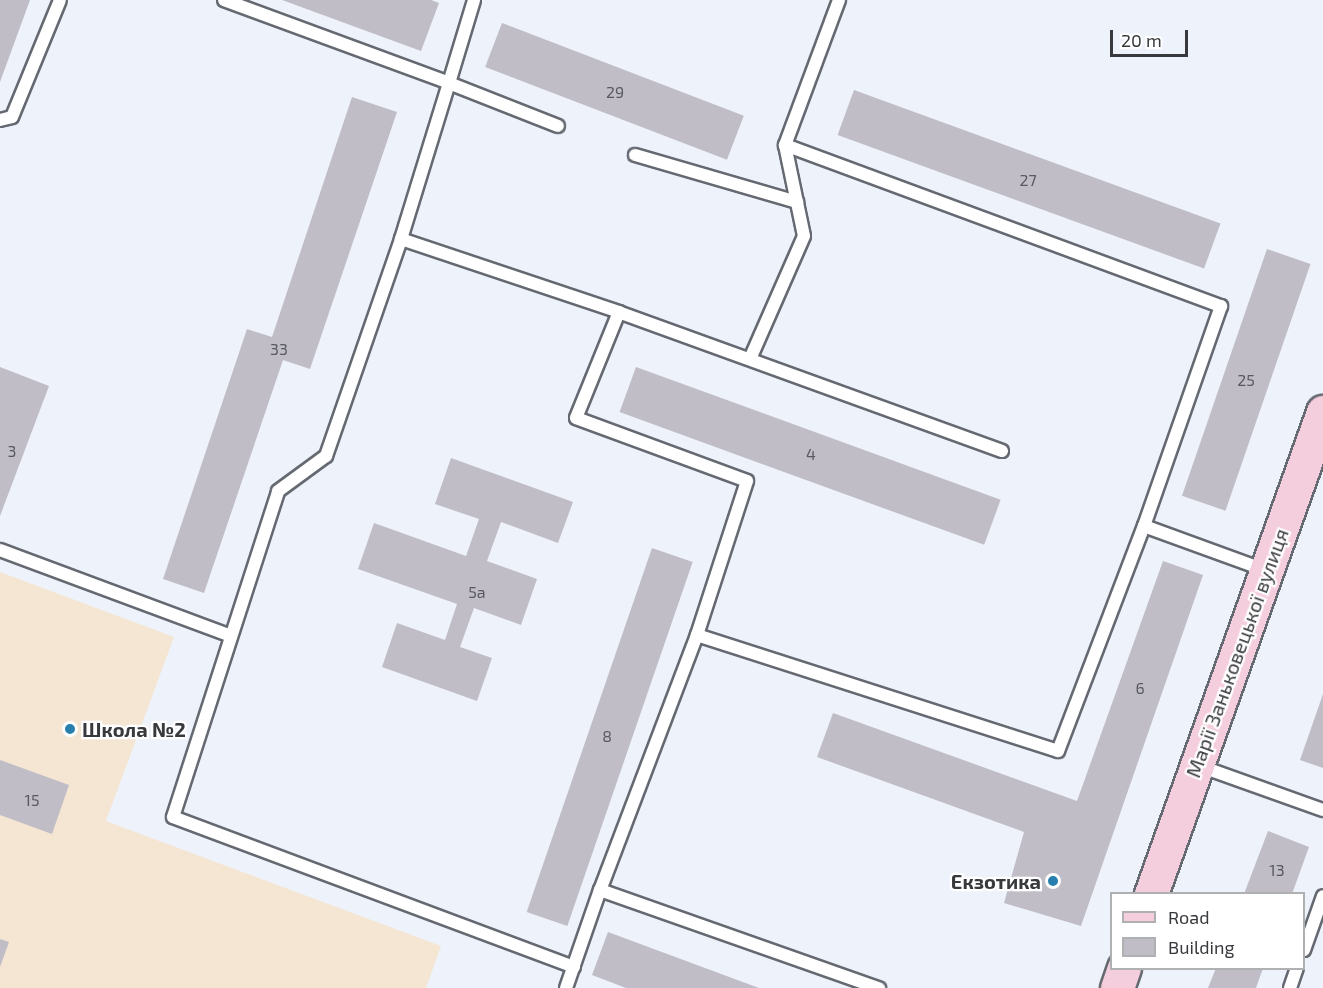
<!DOCTYPE html>
<html>
<head>
<meta charset="utf-8">
<style>
	body { margin:0 }
	#map { position:relative; width:1323px; height:988px; overflow:hidden; background:#edf2fb; font-family:"Exo 2",sans-serif }
	div>[style] { position:absolute }
	[style*='--x'] { left:calc(var(--x)*1px); top:calc(var(--y)*1px); width:calc(var(--w)*1px); rotate:calc(var(--a)*1deg) }
	.education>* { inset:0; background:#f5e6d3 }
	.building>* { inset:0; background:#c0bdc7; transform-origin:0 0 }
	.roads { filter:drop-shadow(2px 0 #656971) drop-shadow(-2px 0 #656971) drop-shadow(0 2px #656971) drop-shadow(0 -2px #656971) }
	.lane>* { height:12px; margin:-6px; padding:0 6px; transform-origin:6px; border-radius:6px; background:#fff }
	.secondary>* { height:33px; margin:-16.5px; padding:0 16.5px; transform-origin:16.5px; border-radius:16.5px; background:#f5cedd }
	.dots>* { width:16px; height:16px; translate:-50% -50%; box-sizing:border-box; border:3px solid #fff; border-radius:50% }
	span { translate:-50% -50%; white-space:nowrap; text-align:center; line-height:1.15; -webkit-text-stroke:4.5px #fff; paint-order:stroke }
	.number-label { font-size:16px; color:#595a5f }
	.number-label span { -webkit-text-stroke-width:0 }
	.street-label { font-size:20px; color:#37393c }
	.poi-label { font-size:20px; color:#37393c; font-weight:700 }
	.left { translate:0 -50%; text-align:left }
	.right { translate:-100% -50%; text-align:right }
	.legend { position:absolute; left:1110px; top:892px; width:195px; height:78px; box-sizing:border-box; background:#fff; border:2px solid #afb0b1; margin:0; padding:8px 10px; list-style:none; font-size:18px; color:#37393c }
	.legend li { display:flex; align-items:center; gap:12px; height:30px }
	.legend b { width:30px; border:2px solid #afb0b1 }
	.scale { position:absolute; left:1110px; top:30px; width:78px; height:27px; box-sizing:border-box; border:3px solid #37393c; border-top:0; padding-left:8px; font-size:18px; line-height:21px; white-space:nowrap; color:#37393c; -webkit-text-stroke:4px #fff; paint-order:stroke }
</style>
</head>
<body>
<div id="map">
	<div class="education">
		<div style="clip-path:polygon(0 572px,174px 637px,106px 821px,441px 946px,426px 988px,0 988px)"></div>
	</div>
	<div class="building">
		<div style="clip-path:polygon(0 0,30px 0,0 82px)"></div>
		<div style="clip-path:polygon(282px 0,431px 0,439px 3px,421px 51px)"></div>
		<div style="left:502px;top:23px;width:259px;height:47px;rotate:21deg"></div>
		<div style="left:854px;top:90px;width:390px;height:48px;rotate:20deg"></div>
		<div style="clip-path:polygon(352px 97px,397px 112px,310px 369px,283px 360px,204px 593px,163px 579px,247px 329px,272px 337px)"></div>
		<div style="left:1267px;top:249px;width:46px;height:261px;rotate:19deg"></div>
		<div style="clip-path:polygon(0 367px,49px 386px,0 516px)"></div>
		<div style="left:636px;top:367px;width:388px;height:48px;rotate:20deg"></div>
		<div style="clip-path:polygon(451px 458px,573px 502px,558px 543px,501px 522px,487px 561px,537px 579px,521px 625px,474px 608px,460px 647px,492px 658px,477px 701px,382px 667px,397px 623px,445px 640px,457px 604px,358px 569px,374px 523px,466px 556px,479px 519px,435px 504px)"></div>
		<div style="left:652px;top:548px;width:43px;height:385px;rotate:19deg"></div>
		<div style="clip-path:polygon(1163px 561px,1203px 575px,1081px 926px,1004px 903px,1024px 832px,817px 757px,833px 713px,1077px 801px)"></div>
		<div style="clip-path:polygon(1323px 694px,1323px 768px,1300px 760px)"></div>
		<div style="clip-path:polygon(0 760px,69px 785px,52px 834px,0 815px)"></div>
		<div style="clip-path:polygon(1268px 831px,1309px 847px,1292px 894px,1244px 894px)"></div>
		<div style="clip-path:polygon(608px 932px,759px 988px,626px 988px,592px 975px)"></div>
		<div style="clip-path:polygon(0 939px,9px 942px,0 967px)"></div>
		<div style="clip-path:polygon(1216px 968px,1263px 968px,1256px 988px,1208px 988px)"></div>
	</div>
	<div class="roads">
		<div class="lane">
			<div style="--x:224;--y:0;--w:240;--a:20.2"></div>
			<div style="--x:449;--y:83;--w:87;--a:-73.2"></div>
			<div style="--x:839;--y:0;--w:155;--a:110.4"></div>
			<div style="--x:785;--y:145;--w:465;--a:20.3"></div>
			<div style="--x:1221;--y:306;--w:233;--a:109.3"></div>
			<div style="--x:1144;--y:526;--w:129;--a:20"></div>
			<div style="--x:0;--y:120;--w:12;--a:-14"></div>
			<div style="--x:12;--y:117;--w:126;--a:-67.7"></div>
			<div style="--x:635;--y:155;--w:169;--a:16.2"></div>
			<div style="--x:401;--y:239;--w:163;--a:-72.9"></div>
			<div style="--x:449;--y:83;--w:117;--a:21.5"></div>
			<div style="--x:750;--y:359;--w:134;--a:-66.3"></div>
			<div style="--x:804;--y:236;--w:93;--a:-101.8"></div>
			<div style="--x:1002;--y:451;--w:407;--a:-160.1"></div>
			<div style="--x:619;--y:312;--w:114;--a:112.1"></div>
			<div style="--x:576;--y:418;--w:182;--a:20.2"></div>
			<div style="--x:747;--y:481;--w:162;--a:108"></div>
			<div style="--x:697;--y:635;--w:379;--a:17.8"></div>
			<div style="--x:1058;--y:751;--w:241;--a:-69.1"></div>
			<div style="--x:0;--y:550;--w:246;--a:20.4"></div>
			<div style="--x:697;--y:635;--w:273;--a:110.8"></div>
			<div style="--x:600;--y:890;--w:296;--a:19.4"></div>
			<div style="--x:1197;--y:765;--w:134;--a:19.7"></div>
			<div style="--x:1304;--y:950;--w:57;--a:-70.6"></div>
			<div style="--x:574;--y:967;--w:428;--a:-159.5"></div>
			<div style="--x:173;--y:817;--w:342;--a:-72.1"></div>
			<div style="--x:278;--y:491;--w:59;--a:-36.1"></div>
			<div style="--x:326;--y:456;--w:230;--a:-70.9"></div>
			<div style="--x:401;--y:239;--w:230;--a:18.5"></div>
			<div style="--x:566;--y:988;--w:104;--a:-70.9"></div>
			<div style="--x:1290;--y:988;--w:21;--a:-71"></div>
		</div>
		<div class="secondary">
			<div style="--x:1151;--y:894;--w:512;--a:-70.36"></div>
			<div style="--x:1117;--y:988;--w:21;--a:-71"></div>
		</div>
	</div>
	<div class="dots">
		<div style="left:70px;top:729px;background:#277fad"></div>
		<div style="left:1053px;top:881px;background:#277fad"></div>
	</div>
	<div class="number-label">
		<span style="left:615px;top:92px">29</span>
		<span style="left:1028px;top:180px">27</span>
		<span style="left:279px;top:349px">33</span>
		<span style="left:1246px;top:380px">25</span>
		<span style="left:12px;top:451px">3</span>
		<span style="left:811px;top:454px">4</span>
		<span style="left:477px;top:592px">5а</span>
		<span style="left:1140px;top:688px">6</span>
		<span style="left:607px;top:736px">8</span>
		<span style="left:32px;top:800px">15</span>
		<span style="left:1277px;top:870px">13</span>
	</div>
	<div class="street-label">
		<span style="left:1237px;top:653px;rotate:-70deg">Марії Заньковецької вулиця</span>
	</div>
	<div class="poi-label">
		<span class="left" style="left:82px;top:729px">Школа №2</span>
		<span class="right" style="left:1041px;top:881px">Екзотика</span>
	</div>
	<ul class="legend">
	<li><b style="height:8px;background:#f5cedd"></b>Road</li>
	<li><b style="height:16px;background:#c0bdc7"></b>Building</li>
	</ul>
	<div class="scale">20 m</div>
</div>
</body>
</html>
